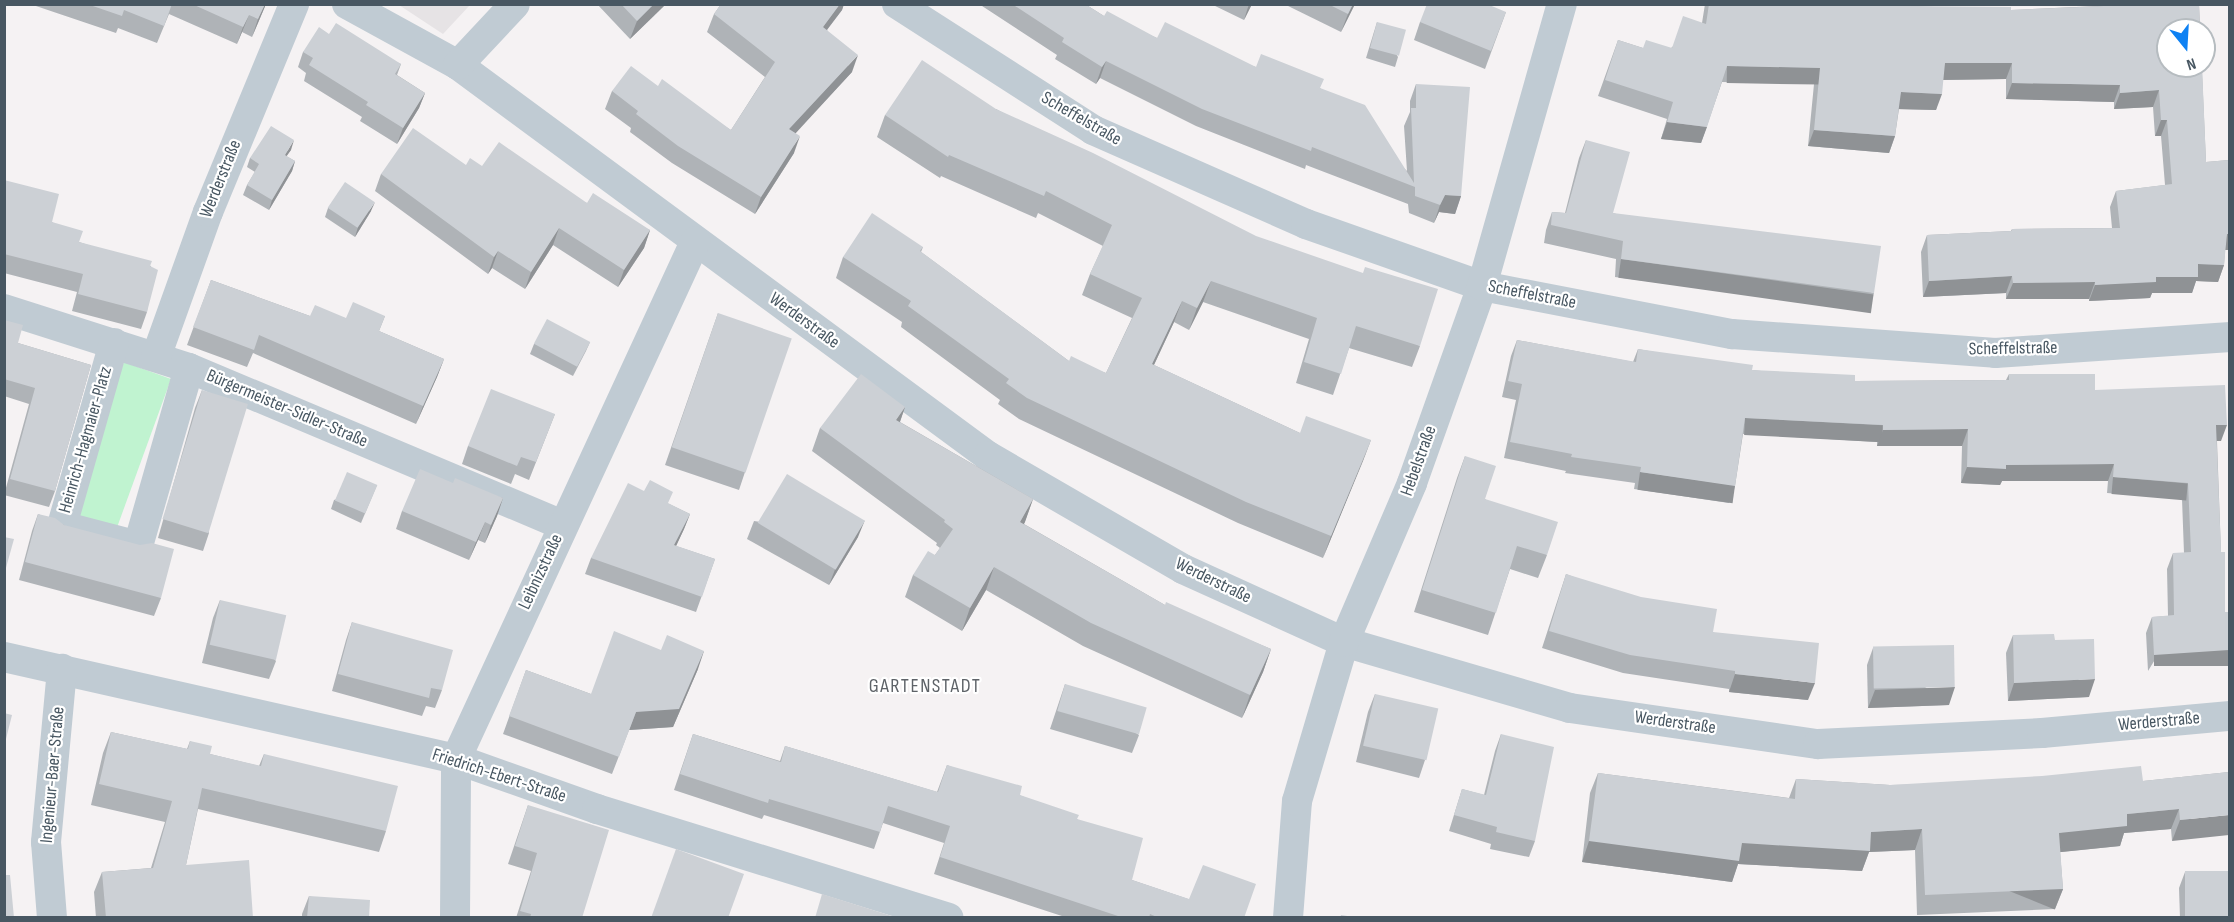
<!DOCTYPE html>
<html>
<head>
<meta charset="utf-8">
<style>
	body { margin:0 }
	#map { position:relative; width:2234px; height:922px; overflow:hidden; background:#f5f2f3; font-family:"Sofia Sans Condensed",sans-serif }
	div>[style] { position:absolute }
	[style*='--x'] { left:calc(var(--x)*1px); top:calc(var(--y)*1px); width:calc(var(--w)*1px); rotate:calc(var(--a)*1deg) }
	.education>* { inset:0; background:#e6e3e5 }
	.green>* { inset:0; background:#c0f3d0; transform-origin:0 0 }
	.minor>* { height:30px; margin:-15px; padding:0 15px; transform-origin:15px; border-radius:15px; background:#c0cbd3 }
	.wall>* { inset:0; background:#afb3b7 }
	.shaded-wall>* { inset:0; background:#8f9295; transform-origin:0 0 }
	.building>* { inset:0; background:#ccd0d5; transform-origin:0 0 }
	span { translate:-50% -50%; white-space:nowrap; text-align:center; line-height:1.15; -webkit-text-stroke:4.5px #fff; paint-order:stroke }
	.street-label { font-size:18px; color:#485762 }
	.neighbourhood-label { font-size:20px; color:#5e6368; letter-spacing:1.5px }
	.frame { position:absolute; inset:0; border:6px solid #485762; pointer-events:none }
	.north { position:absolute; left:2156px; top:18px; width:60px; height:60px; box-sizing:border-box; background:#fff; border:2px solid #b6bcc0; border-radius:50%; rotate:162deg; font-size:16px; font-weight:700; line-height:24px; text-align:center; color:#485762 }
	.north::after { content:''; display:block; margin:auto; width:21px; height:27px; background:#0e81f3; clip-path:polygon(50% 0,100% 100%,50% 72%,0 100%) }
</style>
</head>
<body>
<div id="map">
	<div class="education">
		<div style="clip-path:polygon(399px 5px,470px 5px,443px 34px)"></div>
	</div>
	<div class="green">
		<div style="left:124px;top:362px;width:50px;height:160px;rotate:20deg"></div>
	</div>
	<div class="minor">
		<div style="--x:347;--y:4;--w:127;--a:28.8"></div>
		<div style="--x:458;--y:65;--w:659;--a:36.42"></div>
		<div style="--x:988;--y:456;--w:225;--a:30.1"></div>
		<div style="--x:1183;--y:569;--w:177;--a:24.4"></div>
		<div style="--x:1344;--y:642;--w:235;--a:16.3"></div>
		<div style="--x:1570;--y:708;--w:251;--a:8.3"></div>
		<div style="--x:1818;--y:744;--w:224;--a:-2.8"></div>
		<div style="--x:2042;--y:733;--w:189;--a:-5.2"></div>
		<div style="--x:897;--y:4;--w:233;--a:32.7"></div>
		<div style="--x:1093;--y:130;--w:233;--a:23.8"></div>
		<div style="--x:1306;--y:224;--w:187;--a:19.4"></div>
		<div style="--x:1482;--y:286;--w:255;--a:10.9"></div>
		<div style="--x:1732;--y:334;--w:264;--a:4.1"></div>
		<div style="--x:1995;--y:353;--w:236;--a:-3.9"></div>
		<div style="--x:458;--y:65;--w:83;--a:-46.9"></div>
		<div style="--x:4;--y:309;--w:194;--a:17.7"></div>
		<div style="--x:189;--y:368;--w:406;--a:22.8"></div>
		<div style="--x:114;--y:343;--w:190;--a:105.9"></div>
		<div style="--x:62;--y:526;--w:79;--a:14.7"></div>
		<div style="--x:138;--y:546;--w:185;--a:-74"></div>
		<div style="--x:156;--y:357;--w:154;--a:-70.3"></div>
		<div style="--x:208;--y:212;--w:225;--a:-67.5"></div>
		<div style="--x:4;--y:657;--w:463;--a:12.7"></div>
		<div style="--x:456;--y:759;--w:150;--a:19.5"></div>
		<div style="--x:597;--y:809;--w:368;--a:17.2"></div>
		<div style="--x:52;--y:918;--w:76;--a:-94.5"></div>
		<div style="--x:46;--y:842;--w:174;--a:-84.7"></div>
		<div style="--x:455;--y:918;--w:159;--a:-89.6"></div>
		<div style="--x:456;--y:759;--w:570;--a:-65.19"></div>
		<div style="--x:1288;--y:918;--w:117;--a:-85.6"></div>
		<div style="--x:1297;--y:801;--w:166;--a:-73.5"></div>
		<div style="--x:1344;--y:642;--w:173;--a:-66.8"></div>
		<div style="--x:1412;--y:483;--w:209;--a:-70.4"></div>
		<div style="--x:1482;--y:286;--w:293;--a:-74.2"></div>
	</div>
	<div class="wall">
		<div style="clip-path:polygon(30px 4px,266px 4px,252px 37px,242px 32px,237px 44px,169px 14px,157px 43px,118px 28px,116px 33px)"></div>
		<div style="clip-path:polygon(597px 4px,666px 4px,630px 39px)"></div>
		<div style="clip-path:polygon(721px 4px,844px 4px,842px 10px,827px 30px,852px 72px,795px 133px,794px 153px,755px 214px,672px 163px,630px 132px,631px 128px,605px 109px,612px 91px,658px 86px,731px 130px,765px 77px,707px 32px,714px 14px)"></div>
		<div style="clip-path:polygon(979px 4px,1085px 4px,1104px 16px,1157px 38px,1256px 67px,1320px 88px,1407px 171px,1404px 126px,1410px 112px,1410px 101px,1416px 84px,1461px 196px,1455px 214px,1439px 212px,1434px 223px,1409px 213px,1408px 204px,1306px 165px,1305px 169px,1196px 126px,1100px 78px,1096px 84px,1055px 59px,1057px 55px)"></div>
		<div style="clip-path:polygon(1211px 4px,1252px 4px,1244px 20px)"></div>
		<div style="clip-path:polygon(1284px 4px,1355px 4px,1341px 32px)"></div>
		<div style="clip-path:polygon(1705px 4px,1908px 4px,1908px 6px,2011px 10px,2098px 6px,2098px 4px,2199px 4px,2206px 162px,2229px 160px,2229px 250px,2225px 250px,2224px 265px,2218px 282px,2196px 281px,2192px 293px,2152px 293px,2150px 298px,2089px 301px,2089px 299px,2006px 299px,2006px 293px,1923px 297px,1921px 252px,1927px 235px,2011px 231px,2012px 229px,2112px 228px,2110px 207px,2116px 191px,2165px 185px,2161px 136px,2155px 136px,2153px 107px,2114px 109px,2114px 102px,2006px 99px,2006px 79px,1943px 80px,1936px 110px,1899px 109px,1895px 136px,1889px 153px,1808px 146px,1814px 84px,1722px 82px,1701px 143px,1661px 139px,1667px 119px,1598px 96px,1618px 40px,1643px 48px,1671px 48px,1702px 23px)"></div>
		<div style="clip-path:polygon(1506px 12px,1485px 69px,1414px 40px,1420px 22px)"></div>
		<div style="clip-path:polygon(1377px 22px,1398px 57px,1395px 67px,1366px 58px)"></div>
		<div style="clip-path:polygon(329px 34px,401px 64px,397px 75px,425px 93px,419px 108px,397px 144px,360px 121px,362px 117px,304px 81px,306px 73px,298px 67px,303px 52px)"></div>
		<div style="clip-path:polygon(996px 109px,1420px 346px,1412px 367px,1349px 348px,1333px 395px,1296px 383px,1309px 339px,1203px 302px,1189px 330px,1174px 322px,1154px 365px,1300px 433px,1371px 440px,1323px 558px,1238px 523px,1019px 419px,998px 404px,1000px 400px,901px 327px,902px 322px,836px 278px,843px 257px,923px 247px,921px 252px,1069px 361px,1106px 373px,1132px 318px,1082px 295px,1090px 274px,1103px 246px,1038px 213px,1036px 218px,941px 176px,940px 178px,877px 137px,885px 115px)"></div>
		<div style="clip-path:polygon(1586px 140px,1613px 213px,1874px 293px,1868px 310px,1615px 277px,1616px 259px,1544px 243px,1546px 230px,1552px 212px,1565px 213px,1579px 158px)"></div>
		<div style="clip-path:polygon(291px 150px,286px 156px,295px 161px,292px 171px,269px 210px,243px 195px,247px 185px,255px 172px,247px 167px,250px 158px)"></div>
		<div style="clip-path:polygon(466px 165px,482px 166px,587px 203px,650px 230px,644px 248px,618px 287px,553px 245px,525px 289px,492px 268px,488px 274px,375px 191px,381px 174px)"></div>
		<div style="clip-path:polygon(4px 180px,52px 222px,79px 242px,151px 266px,147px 312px,141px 329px,72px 311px,77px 292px,4px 273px)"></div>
		<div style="clip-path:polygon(328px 208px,371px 211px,355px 237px,325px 217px)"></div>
		<div style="clip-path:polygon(211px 280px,310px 316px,346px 318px,385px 316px,379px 331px,444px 359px,437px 377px,416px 424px,253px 353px,247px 367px,187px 345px)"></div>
		<div style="clip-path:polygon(718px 313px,745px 472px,739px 490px,665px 465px)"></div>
		<div style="clip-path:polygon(4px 320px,18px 343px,91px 365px,55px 491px,49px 507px,4px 495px,29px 404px,4px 396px)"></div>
		<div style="clip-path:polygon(1517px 340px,1633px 362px,1638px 349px,1752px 370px,1855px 381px,2006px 380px,2009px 374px,2095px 390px,2221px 441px,2217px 441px,2221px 552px,2148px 671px,2146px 633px,2152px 617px,2168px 616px,2167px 569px,2173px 553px,2184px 553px,2182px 499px,2107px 493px,2108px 481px,2002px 481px,2000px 485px,1961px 483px,1962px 446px,1877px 446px,1877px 442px,1743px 434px,1735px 486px,1729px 503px,1634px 489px,1635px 483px,1565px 473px,1566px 471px,1504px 458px,1516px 400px,1502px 397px,1511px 356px)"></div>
		<div style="clip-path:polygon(590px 342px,586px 351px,573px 376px,530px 354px,534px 344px)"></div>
		<div style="clip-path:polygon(202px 390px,209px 533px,203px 551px,158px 538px,195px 408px)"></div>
		<div style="clip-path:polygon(905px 407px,900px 422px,1033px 499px,1024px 524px,1165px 605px,1271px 649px,1263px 672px,1242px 718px,1083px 646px,986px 590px,962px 631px,905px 597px,913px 575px,935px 555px,940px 548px,936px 545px,937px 543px,812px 451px,820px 428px)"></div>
		<div style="clip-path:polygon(555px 414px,529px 480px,515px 474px,511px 484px,462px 464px,468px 446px)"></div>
		<div style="clip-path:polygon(1465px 456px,1485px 499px,1547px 555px,1538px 578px,1510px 569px,1488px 635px,1414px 612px,1457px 478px)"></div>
		<div style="clip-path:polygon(453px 483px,503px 498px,497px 516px,485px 543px,478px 540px,469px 560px,396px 529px,402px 511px)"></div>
		<div style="clip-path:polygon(377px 485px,361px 523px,331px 509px,334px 500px)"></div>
		<div style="clip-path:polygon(669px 504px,690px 514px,684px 529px,676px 546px,715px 559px,696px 612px,585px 574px,591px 558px)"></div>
		<div style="clip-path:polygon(38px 514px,64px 525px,161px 598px,154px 616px,19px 580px,32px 531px)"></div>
		<div style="clip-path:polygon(754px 521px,858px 537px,829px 585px,747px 539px)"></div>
		<div style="clip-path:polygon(1566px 574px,1713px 632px,1808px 700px,1729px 692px,1729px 689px,1623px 673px,1542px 648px)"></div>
		<div style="clip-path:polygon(220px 600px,276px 661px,269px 679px,202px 663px,213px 618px)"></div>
		<div style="clip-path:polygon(352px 622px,442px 690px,435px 708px,426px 706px,422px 716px,332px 691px,346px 640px)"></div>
		<div style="clip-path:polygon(2013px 635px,2055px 640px,2089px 697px,2008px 701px,2006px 653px)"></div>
		<div style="clip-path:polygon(1873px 648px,1949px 705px,1868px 708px,1867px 665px)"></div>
		<div style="clip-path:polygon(698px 669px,673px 727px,629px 730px,612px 774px,503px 734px,526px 670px,591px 694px)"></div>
		<div style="clip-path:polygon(1065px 684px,1139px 735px,1132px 753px,1050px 729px)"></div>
		<div style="clip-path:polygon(1375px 694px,1425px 760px,1419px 778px,1356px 762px,1368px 712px)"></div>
		<div style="clip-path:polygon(111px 732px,187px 749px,190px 741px,210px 754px,259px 766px,264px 754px,386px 831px,379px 852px,198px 809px,186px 865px,253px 918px,96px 918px,94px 892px,102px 872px,151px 868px,165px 822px,91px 805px,103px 753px)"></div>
		<div style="clip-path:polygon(693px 734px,780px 761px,785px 746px,937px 792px,947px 765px,1077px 819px,1132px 880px,1244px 918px,1068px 918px,934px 874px,944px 843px,883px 823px,874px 849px,764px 815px,762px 819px,674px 790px)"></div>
		<div style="clip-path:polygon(1501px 734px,1535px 841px,1529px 857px,1490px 849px,1491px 844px,1449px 831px,1462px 789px,1484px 795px,1495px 751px)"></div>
		<div style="clip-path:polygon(2229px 772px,2172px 841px,2171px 829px,2124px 833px,2120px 846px,2060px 852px,2063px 889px,2055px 909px,1917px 915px,1915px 850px,1869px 852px,1862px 871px,1738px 864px,1732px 882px,1582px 862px,1590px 793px,1598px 773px,1789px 798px,1796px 779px,1890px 785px,2143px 781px)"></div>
		<div style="clip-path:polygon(528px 805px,582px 918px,516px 918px,531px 871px,508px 864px)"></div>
		<div style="clip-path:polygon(2185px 872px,2229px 918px,2180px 918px,2179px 888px)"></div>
		<div style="clip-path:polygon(309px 896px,369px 918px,302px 918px,302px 914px)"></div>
	</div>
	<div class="shaded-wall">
		<div style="clip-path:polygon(265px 4px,266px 4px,252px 37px,258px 19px)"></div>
		<div style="clip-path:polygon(654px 4px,666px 4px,630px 39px,637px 21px)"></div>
		<div style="clip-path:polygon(840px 4px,844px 4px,842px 10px,816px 44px,823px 27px)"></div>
		<div style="clip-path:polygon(1249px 4px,1252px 4px,1244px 20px)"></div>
		<div style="clip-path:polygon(1353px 4px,1355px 4px,1341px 32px,1348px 14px)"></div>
		<div style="clip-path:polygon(249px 15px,242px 32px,237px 44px,243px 27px)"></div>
		<div style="clip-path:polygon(858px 55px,852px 72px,783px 147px,789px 129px)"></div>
		<div style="clip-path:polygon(1106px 61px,1100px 78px,1096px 84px,1102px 67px)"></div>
		<div style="clip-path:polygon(1945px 63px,2012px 63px,2006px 79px,1939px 80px)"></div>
		<div style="left:1727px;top:66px;width:93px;height:17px;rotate:1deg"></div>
		<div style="clip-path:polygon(2012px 83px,2120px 85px,2114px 102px,2006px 99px)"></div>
		<div style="clip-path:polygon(2159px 90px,2153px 107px,2114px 109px,2120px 93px)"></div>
		<div style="clip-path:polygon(1901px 92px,1942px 94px,1936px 110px,1895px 109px)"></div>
		<div style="clip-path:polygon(425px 93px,419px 108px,397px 144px,403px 128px)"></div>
		<div style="clip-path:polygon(2161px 120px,2167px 120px,2161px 136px,2155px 136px)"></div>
		<div style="clip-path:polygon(1667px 122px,1707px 127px,1701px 143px,1661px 139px)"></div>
		<div style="clip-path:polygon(1814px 130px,1895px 136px,1889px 153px,1808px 146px)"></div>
		<div style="clip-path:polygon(800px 136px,794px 153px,755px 214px,761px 197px)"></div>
		<div style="clip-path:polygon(294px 140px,291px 150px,281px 164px,285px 155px)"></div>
		<div style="clip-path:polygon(295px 161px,292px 171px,269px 210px,272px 200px)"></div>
		<div style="clip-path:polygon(1445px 195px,1461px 196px,1455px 214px,1439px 212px,1434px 223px,1440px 205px)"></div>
		<div style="clip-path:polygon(375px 202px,371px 211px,355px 237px,358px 227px)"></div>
		<div style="clip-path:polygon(559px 228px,553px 245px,525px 289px,531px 272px)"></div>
		<div style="clip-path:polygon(650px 230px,644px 248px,618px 287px,624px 270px)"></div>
		<div style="clip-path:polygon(2227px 234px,2229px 234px,2229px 250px,2221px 250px)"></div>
		<div style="clip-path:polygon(498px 251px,492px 268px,488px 274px,494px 257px)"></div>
		<div style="left:1621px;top:259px;width:255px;height:19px;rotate:8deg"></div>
		<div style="clip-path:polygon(2198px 264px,2224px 265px,2218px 282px,2196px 281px,2192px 293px,2152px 293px,2150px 298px,2089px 301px,2095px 285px,2156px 277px)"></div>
		<div style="clip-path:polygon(2012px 276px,2006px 293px,1923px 297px,1929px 281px)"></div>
		<div style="clip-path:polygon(1211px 281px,1203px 302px,1189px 330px,1197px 308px)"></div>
		<div style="clip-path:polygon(2095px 282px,2089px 299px,2006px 299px,2013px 283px)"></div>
		<div style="clip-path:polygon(1182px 301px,1174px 322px,1144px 386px,1152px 364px)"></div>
		<div style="clip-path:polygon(444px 359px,437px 377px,416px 424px,423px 406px)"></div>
		<div style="clip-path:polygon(905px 407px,897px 430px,896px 420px)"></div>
		<div style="left:1745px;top:418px;width:138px;height:17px;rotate:3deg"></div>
		<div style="clip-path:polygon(2216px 425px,2227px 425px,2221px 441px,2210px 441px)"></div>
		<div style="clip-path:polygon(1968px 429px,1962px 446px,1877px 446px,1883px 430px)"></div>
		<div style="clip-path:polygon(1371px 440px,1363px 461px,1323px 558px,1331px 536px)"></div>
		<div style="clip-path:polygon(2114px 464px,2108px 481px,2002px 481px,2000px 485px,1961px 483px,1967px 467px,2006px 465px)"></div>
		<div style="left:1640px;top:472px;width:96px;height:18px;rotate:8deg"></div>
		<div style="left:2113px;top:477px;width:75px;height:17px;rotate:5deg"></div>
		<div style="clip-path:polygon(503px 498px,497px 516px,485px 543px,491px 525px)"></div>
		<div style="clip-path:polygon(1033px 499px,1025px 522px,1012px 545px,1020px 522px)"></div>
		<div style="clip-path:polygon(690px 514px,684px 529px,669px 561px,674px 545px)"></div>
		<div style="clip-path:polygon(865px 520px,858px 537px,829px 585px,836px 567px)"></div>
		<div style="clip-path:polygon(485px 522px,478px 540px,469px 560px,476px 542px)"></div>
		<div style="clip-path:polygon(994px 567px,986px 590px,962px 631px,970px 608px)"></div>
		<div style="clip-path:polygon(1271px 649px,1263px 672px,1242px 718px,1250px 695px)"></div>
		<div style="left:2229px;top:650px;width:16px;height:75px;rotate:90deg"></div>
		<div style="clip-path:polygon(704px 651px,698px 669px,673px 727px,629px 730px,612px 774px,636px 712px)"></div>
		<div style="clip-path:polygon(1735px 674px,1815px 683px,1808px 700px,1729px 692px)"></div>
		<div style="clip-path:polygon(2095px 679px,2089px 697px,2008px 701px,2014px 683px)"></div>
		<div style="clip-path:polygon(1955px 687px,1949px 705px,1868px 708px,1875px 690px)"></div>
		<div style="clip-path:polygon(2179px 809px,2171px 829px,2124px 833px,2120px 846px,2052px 853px,2059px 833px,2127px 814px)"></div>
		<div style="clip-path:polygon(2229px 815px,2229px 835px,2172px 841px,2180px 820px)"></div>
		<div style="clip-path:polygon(1922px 829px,1915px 850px,1869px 852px,1862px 871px,1738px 864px,1732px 882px,1582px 862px,1589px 841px,1742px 843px,1871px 832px)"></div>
		<div style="left:2063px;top:889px;width:22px;height:138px;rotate:112deg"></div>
		<div style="clip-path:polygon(171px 916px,170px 918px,147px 918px)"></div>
	</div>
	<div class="building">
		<div style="clip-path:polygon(87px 4px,172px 4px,164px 26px,124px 10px,122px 16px)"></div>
		<div style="clip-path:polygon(192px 4px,265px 4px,258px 19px,249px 15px,243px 27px)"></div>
		<div style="clip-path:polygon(621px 4px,654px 4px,637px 21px)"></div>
		<div style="clip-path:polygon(721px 4px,840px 4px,823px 27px,858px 55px,789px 129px,800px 136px,761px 197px,678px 146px,636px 114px,638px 111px,612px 91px,631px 66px,658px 86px,662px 79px,731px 130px,775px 62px,714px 14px)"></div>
		<div style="clip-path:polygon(1012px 4px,1085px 4px,1104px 16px,1107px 11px,1157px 38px,1165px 22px,1256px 67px,1261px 54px,1324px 79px,1320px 88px,1365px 105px,1414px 183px,1411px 108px,1416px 108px,1416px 84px,1470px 87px,1461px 196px,1445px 195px,1440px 205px,1415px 196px,1415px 187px,1312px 147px,1311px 151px,1202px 109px,1106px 61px,1102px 67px,1062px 42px,1064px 38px)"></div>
		<div style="clip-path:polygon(1328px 4px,1353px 4px,1348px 14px)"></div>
		<div style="clip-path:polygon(1427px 4px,1487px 4px,1506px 12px,1491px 51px,1420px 22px)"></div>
		<div style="clip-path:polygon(1709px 4px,1908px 4px,1908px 6px,2011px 7px,2011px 10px,2104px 6px,2104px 4px,2199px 4px,2200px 30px,2168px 30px,2168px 66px,2202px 66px,2206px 162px,2229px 160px,2229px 234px,2227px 234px,2224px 265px,2198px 264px,2198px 277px,2156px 277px,2156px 282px,2095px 285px,2095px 282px,2013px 283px,2012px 276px,1929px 281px,1927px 235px,2012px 231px,2012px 229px,2120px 228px,2116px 191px,2172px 184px,2167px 120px,2161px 120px,2159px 90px,2120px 93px,2120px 85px,2012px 83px,2012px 63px,1945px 63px,1942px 94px,1901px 92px,1895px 136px,1814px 130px,1820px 68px,1727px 66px,1707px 127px,1667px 122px,1673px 102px,1605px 80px,1618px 40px,1643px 48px,1646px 40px,1672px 48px,1683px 16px,1706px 24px)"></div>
		<div style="left:1377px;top:22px;width:30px;height:27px;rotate:15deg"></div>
		<div style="clip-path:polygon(336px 23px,401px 64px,395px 74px,425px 93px,403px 128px,366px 105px,368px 102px,309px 65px,313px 58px,303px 52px,319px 27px,329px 34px)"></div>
		<div style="clip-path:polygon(922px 60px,996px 109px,1093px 153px,1256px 236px,1363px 273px,1365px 267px,1438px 289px,1420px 346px,1356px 326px,1341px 374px,1304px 362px,1317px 318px,1211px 281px,1197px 308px,1182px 301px,1152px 364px,1300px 433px,1306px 416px,1371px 440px,1331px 536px,1246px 502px,1027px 398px,1006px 383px,1009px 379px,908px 306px,911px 301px,843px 257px,872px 213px,923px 247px,920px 251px,1069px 361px,1071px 356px,1106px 373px,1142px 298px,1090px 274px,1112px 225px,1046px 191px,1044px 196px,949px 155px,948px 157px,885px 115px)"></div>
		<div style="clip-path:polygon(271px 126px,294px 140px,285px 155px,295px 161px,272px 200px,247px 185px,259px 164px,250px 158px)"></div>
		<div style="clip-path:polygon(413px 128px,466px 165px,470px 158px,482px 166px,499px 142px,587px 203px,593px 193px,650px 230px,624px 270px,559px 228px,531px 272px,498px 251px,494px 257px,381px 174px)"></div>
		<div style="clip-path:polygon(1586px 140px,1630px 152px,1613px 213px,1881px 246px,1874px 293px,1621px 259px,1623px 241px,1551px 225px,1552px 212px,1566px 213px)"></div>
		<div style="clip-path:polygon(4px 180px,59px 194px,52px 222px,83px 231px,79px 242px,152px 261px,150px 266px,158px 270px,147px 312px,78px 294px,83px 274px,4px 254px)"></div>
		<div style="left:345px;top:182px;width:36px;height:31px;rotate:34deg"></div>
		<div style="clip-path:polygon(211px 280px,310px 316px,315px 305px,346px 318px,353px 302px,385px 316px,379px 331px,444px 359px,423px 406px,259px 335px,254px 350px,193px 327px)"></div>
		<div style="left:718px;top:313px;width:78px;height:142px;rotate:19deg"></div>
		<div style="left:547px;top:319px;width:49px;height:28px;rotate:28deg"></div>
		<div style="clip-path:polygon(4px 320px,23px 325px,18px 343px,91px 365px,55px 491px,10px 479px,35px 388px,4px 379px)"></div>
		<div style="clip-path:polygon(1517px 340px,1636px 362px,1638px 349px,1753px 365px,1752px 370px,1855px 375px,1855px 381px,2009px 380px,2009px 374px,2095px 374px,2095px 390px,2225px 385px,2227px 425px,2216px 425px,2221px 552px,2225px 552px,2225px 612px,2229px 612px,2229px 650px,2154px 655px,2152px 617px,2174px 615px,2173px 553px,2191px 552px,2188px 483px,2113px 477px,2114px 464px,2006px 465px,2006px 469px,1967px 467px,1968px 429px,1883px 430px,1883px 425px,1745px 418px,1735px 486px,1640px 472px,1641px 467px,1571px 457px,1572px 454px,1510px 442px,1522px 384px,1508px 381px)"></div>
		<div style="clip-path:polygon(861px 374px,905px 407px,896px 420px,1033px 499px,1020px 522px,1165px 605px,1166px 602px,1271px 649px,1250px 695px,1091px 623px,994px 567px,970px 608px,913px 575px,928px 551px,935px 555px,953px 529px,944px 522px,945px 520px,820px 428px)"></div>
		<div style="clip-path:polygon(491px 389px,555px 414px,536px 462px,521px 457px,517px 466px,468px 446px)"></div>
		<div style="left:202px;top:390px;width:48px;height:135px;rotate:17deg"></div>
		<div style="clip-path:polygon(1465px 456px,1496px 466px,1485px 499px,1558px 522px,1547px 555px,1517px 546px,1496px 613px,1422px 590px)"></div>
		<div style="clip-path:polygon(420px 469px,453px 483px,455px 478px,503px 498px,491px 525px,485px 522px,476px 542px,402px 511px)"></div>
		<div style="left:347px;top:472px;width:33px;height:31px;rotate:23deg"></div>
		<div style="left:787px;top:474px;width:91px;height:57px;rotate:31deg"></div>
		<div style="clip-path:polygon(650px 480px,673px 492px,668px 503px,690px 514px,674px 545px,715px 559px,702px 597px,591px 558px,628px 483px,644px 491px)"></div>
		<div style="clip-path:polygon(38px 514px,55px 518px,64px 525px,140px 545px,152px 543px,174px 549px,161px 598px,25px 562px)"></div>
		<div style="clip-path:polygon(4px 537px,14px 539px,4px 575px)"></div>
		<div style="clip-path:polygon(1566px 574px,1641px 597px,1717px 609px,1713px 632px,1819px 643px,1815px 683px,1735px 674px,1735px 671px,1630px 655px,1549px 631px)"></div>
		<div style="left:220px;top:600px;width:68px;height:46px;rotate:13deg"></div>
		<div style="clip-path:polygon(352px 622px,453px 650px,442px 690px,431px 688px,429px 698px,338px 674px)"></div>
		<div style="clip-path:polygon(614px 631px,661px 650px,667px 635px,704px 651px,679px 709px,636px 712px,619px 757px,509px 716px,526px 670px,591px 694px)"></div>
		<div style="clip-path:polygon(2054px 634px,2055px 640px,2094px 639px,2095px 679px,2014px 683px,2013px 635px)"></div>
		<div style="left:1954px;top:645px;width:42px;height:81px;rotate:89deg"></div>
		<div style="left:1065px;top:684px;width:85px;height:28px;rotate:16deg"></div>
		<div style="left:1375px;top:694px;width:65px;height:53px;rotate:13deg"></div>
		<div style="clip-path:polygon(4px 713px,12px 715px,4px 747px)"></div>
		<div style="clip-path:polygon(111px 732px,188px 749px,190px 741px,212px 746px,210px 754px,261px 766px,264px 754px,398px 786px,386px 831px,202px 788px,186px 865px,249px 860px,253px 918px,171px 918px,171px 916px,147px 918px,106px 918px,102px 872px,153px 868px,172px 801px,99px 784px)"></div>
		<div style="clip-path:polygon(693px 734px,781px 762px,785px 746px,938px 792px,947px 765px,1022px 786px,1020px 795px,1079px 815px,1077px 819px,1143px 838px,1132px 880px,1189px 899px,1203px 865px,1256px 884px,1244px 918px,1159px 918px,1150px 914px,1149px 918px,1124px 918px,940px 857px,950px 826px,888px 806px,880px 832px,769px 799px,768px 803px,680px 774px)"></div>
		<div style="clip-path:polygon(1501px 734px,1554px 747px,1535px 841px,1496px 832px,1497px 827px,1454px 815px,1462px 789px,1486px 795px)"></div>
		<div style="clip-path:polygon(2141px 766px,2143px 781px,2229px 772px,2229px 815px,2180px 820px,2179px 809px,2127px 814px,2127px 826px,2059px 833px,2063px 889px,1925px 895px,1922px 829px,1871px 832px,1870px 851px,1742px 843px,1739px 861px,1589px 841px,1598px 773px,1795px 799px,1796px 779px,1890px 785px,2042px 776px)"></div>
		<div style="clip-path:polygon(528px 805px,609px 830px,582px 918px,530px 918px,531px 914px,520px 911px,537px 853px,515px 846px)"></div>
		<div style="clip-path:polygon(676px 849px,744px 874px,728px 918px,651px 918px)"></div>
		<div style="left:2229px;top:871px;width:47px;height:44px;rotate:90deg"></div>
		<div style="clip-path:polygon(4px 875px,10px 875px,14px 918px,4px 918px)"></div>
		<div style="clip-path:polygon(822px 894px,898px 918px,815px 918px)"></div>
		<div style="clip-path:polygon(309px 896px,370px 900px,369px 918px,307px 918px)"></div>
		<div style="clip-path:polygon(1341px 915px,1360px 918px,1340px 918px)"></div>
	</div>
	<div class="street-label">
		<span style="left:1081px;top:119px;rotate:30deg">Scheffelstraße</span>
		<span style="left:221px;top:179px;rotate:-68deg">Werderstraße</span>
		<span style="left:1532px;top:295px;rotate:11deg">Scheffelstraße</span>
		<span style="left:804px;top:321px;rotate:36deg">Werderstraße</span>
		<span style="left:2013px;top:349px;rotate:-1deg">Scheffelstraße</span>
		<span style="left:287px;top:409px;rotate:23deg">Bürgermeister-Sidler-Straße</span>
		<span style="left:86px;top:440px;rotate:-74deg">Heinrich-Hagmaier-Platz</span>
		<span style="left:1419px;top:461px;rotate:-70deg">Hebelstraße</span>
		<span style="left:541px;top:572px;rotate:-65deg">Leibnizstraße</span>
		<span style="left:1213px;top:581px;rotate:26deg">Werderstraße</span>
		<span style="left:2159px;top:722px;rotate:-5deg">Werderstraße</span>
		<span style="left:1675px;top:723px;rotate:8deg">Werderstraße</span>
		<span style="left:53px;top:775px;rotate:-85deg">Ingenieur-Baer-Straße</span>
		<span style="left:499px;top:776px;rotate:18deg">Friedrich-Ebert-Straße</span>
	</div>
	<div class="neighbourhood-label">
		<span style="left:925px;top:686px">GARTENSTADT</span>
	</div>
	<div class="frame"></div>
	<div class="north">N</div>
</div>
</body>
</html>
